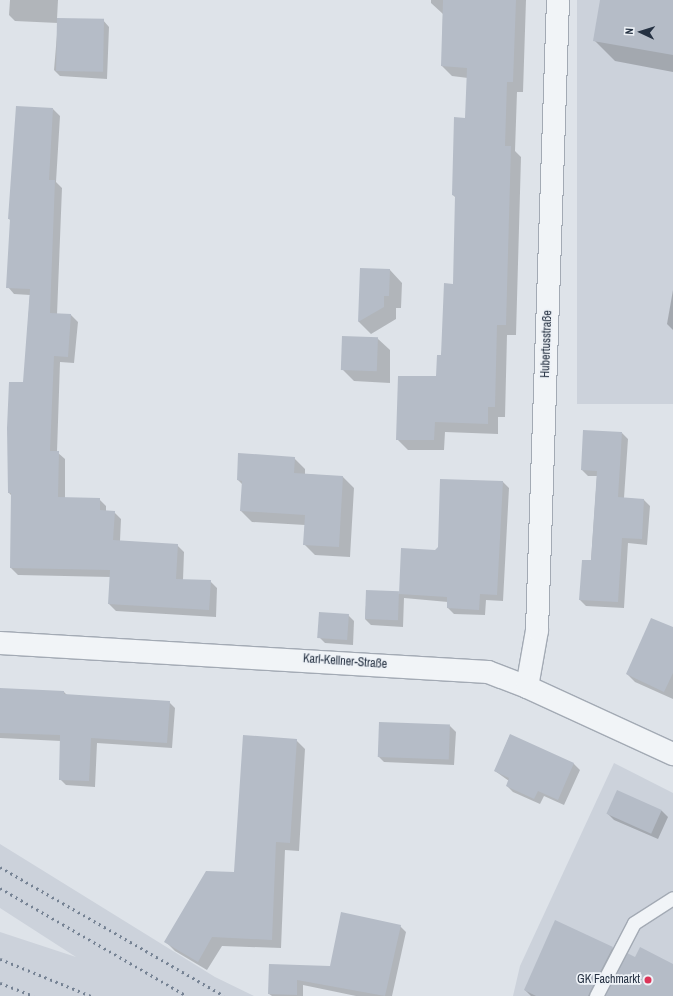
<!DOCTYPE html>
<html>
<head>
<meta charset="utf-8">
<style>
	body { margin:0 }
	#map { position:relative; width:673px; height:996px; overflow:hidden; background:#dee3e9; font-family:"Archivo Narrow",sans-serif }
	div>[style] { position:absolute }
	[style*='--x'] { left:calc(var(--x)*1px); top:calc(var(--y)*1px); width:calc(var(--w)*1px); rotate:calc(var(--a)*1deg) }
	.built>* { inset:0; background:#ccd2db; transform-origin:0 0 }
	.shadow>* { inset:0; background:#0003 }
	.building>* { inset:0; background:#b5bcc7; transform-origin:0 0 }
	.roads { filter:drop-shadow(1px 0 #a3aab4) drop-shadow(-1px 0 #a3aab4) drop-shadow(0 1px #a3aab4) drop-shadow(0 -1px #a3aab4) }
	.service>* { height:13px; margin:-6.5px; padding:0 6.5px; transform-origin:6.5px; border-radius:6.5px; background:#f1f4f7 }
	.minor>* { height:22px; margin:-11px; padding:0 11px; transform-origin:11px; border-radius:11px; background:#f1f4f7 }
	.rail>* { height:3px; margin-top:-1.5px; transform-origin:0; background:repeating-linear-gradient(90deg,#768394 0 2px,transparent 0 6px) }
	.dots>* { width:11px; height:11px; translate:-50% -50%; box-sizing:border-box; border:2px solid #eef2f7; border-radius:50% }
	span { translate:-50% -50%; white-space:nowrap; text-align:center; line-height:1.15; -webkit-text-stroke:3.5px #eef2f7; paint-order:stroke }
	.street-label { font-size:12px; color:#253142 }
	.poi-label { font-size:12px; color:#253142 }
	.right { translate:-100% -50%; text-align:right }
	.north { position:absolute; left:621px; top:12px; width:40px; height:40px; -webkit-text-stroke:3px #eef2f7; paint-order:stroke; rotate:274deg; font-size:11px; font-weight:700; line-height:16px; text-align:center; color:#253142 }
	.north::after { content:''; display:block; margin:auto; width:14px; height:18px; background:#253142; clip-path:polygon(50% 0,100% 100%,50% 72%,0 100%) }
</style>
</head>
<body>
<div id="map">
	<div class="built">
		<div style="left:577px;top:0;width:96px;height:404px"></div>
		<div style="clip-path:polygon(614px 763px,673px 793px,673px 996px,513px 996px,520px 966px)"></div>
		<div style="clip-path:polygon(0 844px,215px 977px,254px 996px,0 996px,0 932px,76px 957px,0 908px)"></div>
	</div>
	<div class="shadow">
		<div style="clip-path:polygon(10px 0,58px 0,57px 19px,103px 20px,109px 27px,107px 79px,60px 76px,54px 70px,58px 23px,15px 21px,9px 15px)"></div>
		<div style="clip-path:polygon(431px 0,526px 0,523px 92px,517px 92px,515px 151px,521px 157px,516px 335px,507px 335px,505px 417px,498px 417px,498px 434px,445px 432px,444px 450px,408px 450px,397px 439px,437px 378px,454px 285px,456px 198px,453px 195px,466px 119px,468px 78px,452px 76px,442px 66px,443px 14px,431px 3px)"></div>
		<div style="clip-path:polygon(601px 0,673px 0,673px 72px,615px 61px,594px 40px)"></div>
		<div style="clip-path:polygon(53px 109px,60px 116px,56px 182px,62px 188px,57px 315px,71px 315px,78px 322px,74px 363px,60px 362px,57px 452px,65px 459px,65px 498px,99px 499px,106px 506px,106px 511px,114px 512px,121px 519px,120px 541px,177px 545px,184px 552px,183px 580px,210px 581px,217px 588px,216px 617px,116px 611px,109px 604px,111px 577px,18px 575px,11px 568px,12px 496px,9px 493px,24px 384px,30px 295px,14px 294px,8px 287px,11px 221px,9px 219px)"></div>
		<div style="clip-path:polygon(361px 269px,390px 270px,402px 283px,401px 308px,396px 308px,396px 319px,371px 334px,359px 322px)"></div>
		<div style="clip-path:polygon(673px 290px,673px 330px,667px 324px)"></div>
		<div style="clip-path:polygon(377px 338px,390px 350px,390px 383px,354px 381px,342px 369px)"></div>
		<div style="clip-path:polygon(622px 433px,628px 439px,624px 498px,644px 500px,650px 506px,647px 545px,628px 543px,624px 608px,586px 606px,580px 600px,591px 561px,597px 476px,588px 476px,582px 470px)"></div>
		<div style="clip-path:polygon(294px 458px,305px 469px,305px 474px,343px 477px,354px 488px,350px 557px,315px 555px,304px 544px,305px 525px,252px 522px,241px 511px,243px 485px,238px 480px)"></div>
		<div style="clip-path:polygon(441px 480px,503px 482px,509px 488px,503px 601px,486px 600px,485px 615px,454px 614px,448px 608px,448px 602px,404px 598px,403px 627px,371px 625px,365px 619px,367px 591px,400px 594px,439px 547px)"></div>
		<div style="clip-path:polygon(348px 615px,354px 621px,353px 645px,325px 643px,319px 637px)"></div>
		<div style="clip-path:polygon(673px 628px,673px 699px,635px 682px,627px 674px)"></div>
		<div style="clip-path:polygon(0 689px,64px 692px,67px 695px,169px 702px,175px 708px,172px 748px,97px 743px,95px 787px,66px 785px,60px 779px,61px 741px,0 738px)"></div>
		<div style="clip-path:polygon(450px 726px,456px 732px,454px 765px,384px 762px,378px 756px)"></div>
		<div style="clip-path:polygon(510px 735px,574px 764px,580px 770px,564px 805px,544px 796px,540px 804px,513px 792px,507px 786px,509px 781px,495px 771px)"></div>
		<div style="clip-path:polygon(296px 740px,305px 749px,299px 851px,285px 850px,281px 948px,222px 946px,207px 970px,175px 951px,166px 942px,235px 873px)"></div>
		<div style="clip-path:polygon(617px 792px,662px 811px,668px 817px,658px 839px,614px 820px,608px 814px)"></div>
		<div style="clip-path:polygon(400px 926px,406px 932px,392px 996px,356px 996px,303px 985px,303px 996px,272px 996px,269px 994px,270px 965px,331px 967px)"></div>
		<div style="clip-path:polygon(612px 948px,625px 960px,636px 958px,673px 965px,673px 996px,531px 996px,525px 990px)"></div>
	</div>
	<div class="building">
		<div style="clip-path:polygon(443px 0,516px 0,513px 82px,507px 82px,505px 146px,511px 146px,506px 325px,497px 325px,495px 407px,488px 407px,488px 424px,435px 422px,434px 440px,396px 440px,398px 376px,436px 376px,437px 355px,441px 355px,444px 283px,453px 284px,455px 196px,452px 195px,454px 117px,465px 118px,467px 68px,441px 66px)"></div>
		<div style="clip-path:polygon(600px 0,673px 0,673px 55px,593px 41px)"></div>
		<div style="left:57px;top:18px;width:47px;height:53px;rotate:1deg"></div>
		<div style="clip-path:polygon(16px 106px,53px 108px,49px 180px,55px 180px,50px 313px,71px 314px,68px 357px,54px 356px,50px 451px,59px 451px,58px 497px,100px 498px,100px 510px,115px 511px,113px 540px,178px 544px,176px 579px,211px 580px,209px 610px,108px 604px,110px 570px,10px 568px,11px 493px,8px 493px,7px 428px,9px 382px,23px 382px,30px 289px,6px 288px,10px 219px,8px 219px)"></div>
		<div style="clip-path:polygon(360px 268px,390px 269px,389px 296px,384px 296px,384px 307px,358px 322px)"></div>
		<div style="left:342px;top:336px;width:36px;height:34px;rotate:2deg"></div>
		<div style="clip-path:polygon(583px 430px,622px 432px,618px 497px,644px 499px,642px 539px,622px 538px,618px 602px,579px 600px,582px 560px,591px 560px,597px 471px,581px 470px)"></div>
		<div style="clip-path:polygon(238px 453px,295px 457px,294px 473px,343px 476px,339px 547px,303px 545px,305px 515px,240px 511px,242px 481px,237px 480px)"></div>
		<div style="clip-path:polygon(440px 479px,503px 481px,497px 595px,480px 594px,479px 610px,447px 608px,447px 597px,399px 594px,401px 548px,435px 550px,438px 547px)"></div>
		<div style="left:366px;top:590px;width:33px;height:29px;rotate:2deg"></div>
		<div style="left:319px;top:612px;width:30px;height:26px;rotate:4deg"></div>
		<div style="clip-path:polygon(651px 618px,673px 627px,673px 673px,664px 692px,626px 674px)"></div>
		<div style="clip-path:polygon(0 688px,64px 691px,64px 694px,170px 701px,167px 743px,91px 738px,89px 781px,59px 780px,60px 735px,0 733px)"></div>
		<div style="left:379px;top:722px;width:71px;height:35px;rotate:2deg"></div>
		<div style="clip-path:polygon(510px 734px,574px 763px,558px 800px,538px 791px,534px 799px,506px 786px,509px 778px,494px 771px)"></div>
		<div style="clip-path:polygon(243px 735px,297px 739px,290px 843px,276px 842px,272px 940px,212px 937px,198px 962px,164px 942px,206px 871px,234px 872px)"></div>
		<div style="left:617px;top:790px;width:49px;height:26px;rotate:24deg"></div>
		<div style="clip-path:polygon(341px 912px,401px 925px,385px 996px,297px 980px,297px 995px,268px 994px,269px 964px,330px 966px)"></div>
		<div style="clip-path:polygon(555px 920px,613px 947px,588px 996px,536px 996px,524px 990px)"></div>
		<div style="clip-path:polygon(640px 947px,673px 964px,673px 996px,605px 996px,627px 953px,635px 957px)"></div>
	</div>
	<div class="roads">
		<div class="service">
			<div style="--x:596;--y:996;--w:82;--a:-62.5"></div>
			<div style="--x:634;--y:923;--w:46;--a:-32.7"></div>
		</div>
		<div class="minor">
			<div style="--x:0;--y:643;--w:489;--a:3.4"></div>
			<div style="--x:488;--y:672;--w:42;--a:21"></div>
			<div style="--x:527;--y:687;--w:161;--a:24.7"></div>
			<div style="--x:527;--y:687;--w:58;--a:-80"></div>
			<div style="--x:537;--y:630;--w:630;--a:-88.09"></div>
		</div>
	</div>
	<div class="rail">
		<div style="--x:0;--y:867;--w:258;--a:29.9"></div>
		<div style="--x:0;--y:888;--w:216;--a:30"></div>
		<div style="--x:0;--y:959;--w:98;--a:22.1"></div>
		<div style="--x:0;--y:983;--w:36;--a:21"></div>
	</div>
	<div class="dots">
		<div style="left:648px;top:980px;background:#dc3559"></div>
	</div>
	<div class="street-label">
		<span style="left:547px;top:344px;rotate:-88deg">Hubertusstraße</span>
		<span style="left:345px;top:662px;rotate:4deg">Karl-Kellner-Straße</span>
	</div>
	<div class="poi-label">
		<span class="right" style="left:640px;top:980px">GK Fachmarkt</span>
	</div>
	<div class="north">N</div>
</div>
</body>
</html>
